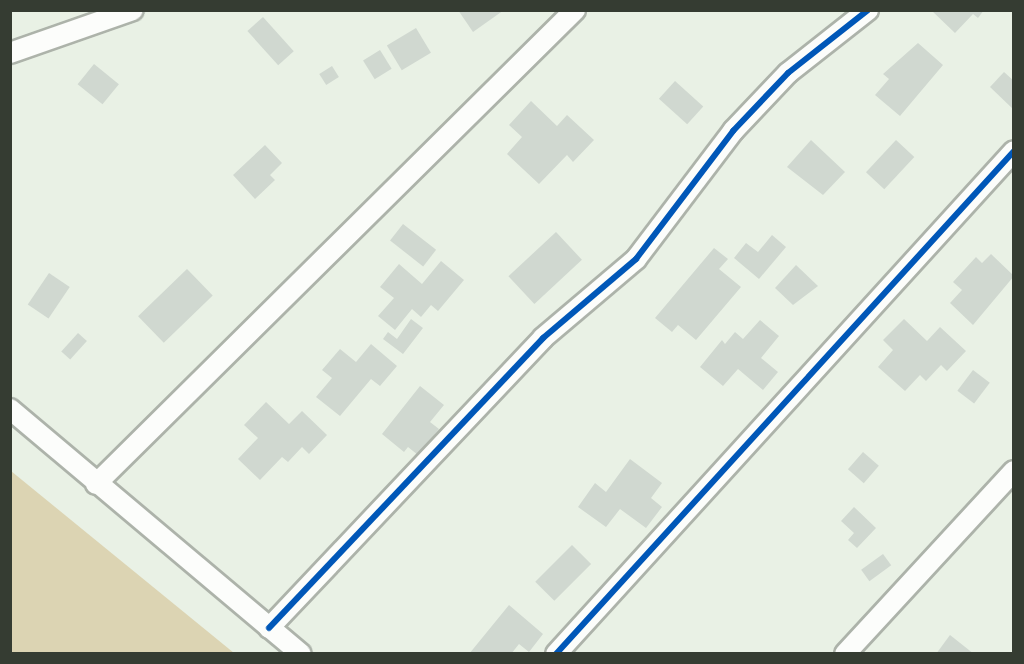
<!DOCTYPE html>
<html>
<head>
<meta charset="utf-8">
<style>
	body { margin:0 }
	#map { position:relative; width:1024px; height:664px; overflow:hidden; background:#e9f1e5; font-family:"Varela Round",sans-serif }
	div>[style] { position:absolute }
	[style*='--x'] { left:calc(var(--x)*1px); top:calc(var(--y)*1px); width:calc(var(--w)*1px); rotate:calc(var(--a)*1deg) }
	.green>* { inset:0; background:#dcd4b3 }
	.building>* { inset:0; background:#d0d8d0; transform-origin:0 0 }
	.roads { filter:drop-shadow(2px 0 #adb3aa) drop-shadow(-2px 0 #adb3aa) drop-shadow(0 2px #adb3aa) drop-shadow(0 -2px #adb3aa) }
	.minor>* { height:20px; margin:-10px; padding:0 10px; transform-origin:10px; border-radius:10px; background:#fcfdfb }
	.cycleway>* { height:6px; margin:-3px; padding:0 3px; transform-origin:3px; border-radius:3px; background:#0057b8 }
	span { translate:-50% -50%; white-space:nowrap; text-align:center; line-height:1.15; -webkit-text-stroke:5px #e7f7df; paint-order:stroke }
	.frame { position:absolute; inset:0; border:12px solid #353c32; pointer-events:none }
</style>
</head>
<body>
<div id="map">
	<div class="green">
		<div style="clip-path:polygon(10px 471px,11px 471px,234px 653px,11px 653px)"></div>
	</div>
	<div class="building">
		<div style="clip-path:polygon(458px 10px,504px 10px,473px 32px)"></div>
		<div style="clip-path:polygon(931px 10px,984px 10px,978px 18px,973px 14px,955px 33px)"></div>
		<div style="left:263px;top:17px;width:46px;height:21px;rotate:48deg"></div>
		<div style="left:416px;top:28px;width:29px;height:34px;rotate:59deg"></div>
		<div style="clip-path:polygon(918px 43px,943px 65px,900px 116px,875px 95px,889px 79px,883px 74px)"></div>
		<div style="left:380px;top:50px;width:22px;height:20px;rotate:58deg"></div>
		<div style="left:94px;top:64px;width:32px;height:26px;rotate:39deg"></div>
		<div style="left:332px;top:66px;width:13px;height:15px;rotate:58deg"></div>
		<div style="clip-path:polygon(1004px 72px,1014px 81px,1014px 110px,990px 87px)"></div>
		<div style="left:675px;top:81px;width:38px;height:24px;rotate:42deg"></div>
		<div style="clip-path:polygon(531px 101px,557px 126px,567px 115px,594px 140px,573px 162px,567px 155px,539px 184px,507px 154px,522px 137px,509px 125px)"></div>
		<div style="clip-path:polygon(811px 140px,845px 172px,823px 195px,787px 167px)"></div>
		<div style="left:896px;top:140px;width:25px;height:44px;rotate:43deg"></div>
		<div style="clip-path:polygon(265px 145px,282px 163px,270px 175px,275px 180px,255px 199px,233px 175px)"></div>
		<div style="left:403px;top:224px;width:42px;height:21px;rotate:38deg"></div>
		<div style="left:556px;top:232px;width:38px;height:65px;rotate:47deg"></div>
		<div style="clip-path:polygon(772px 235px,786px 247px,759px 279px,734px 258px,746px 243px,758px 252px)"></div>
		<div style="clip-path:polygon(714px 248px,728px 259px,719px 269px,741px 287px,696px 340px,678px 325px,672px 332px,655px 318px)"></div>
		<div style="clip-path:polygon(991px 254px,1014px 276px,973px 325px,950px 303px,962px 290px,953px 282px,976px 257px,982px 263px)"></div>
		<div style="clip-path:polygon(441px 261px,464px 280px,438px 311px,431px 305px,421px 317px,412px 309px,395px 330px,378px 316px,394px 298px,380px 287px,399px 264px,422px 284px)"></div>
		<div style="clip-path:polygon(796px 265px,818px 286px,793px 305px,775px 288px)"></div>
		<div style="left:187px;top:269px;width:37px;height:68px;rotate:46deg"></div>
		<div style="left:49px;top:273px;width:25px;height:38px;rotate:34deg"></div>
		<div style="clip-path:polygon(411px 319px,423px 328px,403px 354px,383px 339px,388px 332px,397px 339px)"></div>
		<div style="clip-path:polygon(904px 319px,927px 341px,940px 327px,966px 351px,947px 371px,941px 365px,926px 381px,920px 375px,905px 391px,878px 367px,893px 350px,883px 340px)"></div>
		<div style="clip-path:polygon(760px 320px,779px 336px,761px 358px,778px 372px,763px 390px,738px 369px,723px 386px,700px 367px,722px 340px,725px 344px,735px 332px,743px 339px)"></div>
		<div style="left:78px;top:333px;width:12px;height:25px;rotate:42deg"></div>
		<div style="clip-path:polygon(371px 344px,397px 366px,380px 386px,371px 379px,340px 416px,316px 397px,332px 378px,322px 370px,340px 349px,356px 362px)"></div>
		<div style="left:973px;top:370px;width:21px;height:26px;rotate:37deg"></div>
		<div style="clip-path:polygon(420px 386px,444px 405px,430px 422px,439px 429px,418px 455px,408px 447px,404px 452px,382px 434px)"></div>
		<div style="clip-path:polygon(266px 402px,289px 424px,302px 411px,327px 435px,309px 454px,302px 447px,288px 462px,282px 457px,260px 480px,238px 459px,258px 438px,244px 425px)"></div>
		<div style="left:863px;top:452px;width:21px;height:23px;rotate:41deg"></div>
		<div style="clip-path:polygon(630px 459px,662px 483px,651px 498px,662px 507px,646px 528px,620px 509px,606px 527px,578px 507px,595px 483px,606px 492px)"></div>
		<div style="clip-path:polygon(854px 507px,876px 528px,857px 548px,848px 540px,854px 533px,841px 521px)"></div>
		<div style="left:572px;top:545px;width:27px;height:52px;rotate:45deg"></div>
		<div style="left:883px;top:554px;width:14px;height:27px;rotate:54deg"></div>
		<div style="clip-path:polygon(509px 605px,543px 634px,529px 652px,519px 644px,511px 654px,469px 654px)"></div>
		<div style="clip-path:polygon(950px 635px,974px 654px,936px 654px)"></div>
	</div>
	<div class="roads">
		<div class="minor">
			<div style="--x:10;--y:53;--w:130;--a:-19.3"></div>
			<div style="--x:10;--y:409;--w:380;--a:40.1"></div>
			<div style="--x:96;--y:484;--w:674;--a:-44.7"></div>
			<div style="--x:269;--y:628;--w:399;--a:-46.6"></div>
			<div style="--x:543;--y:338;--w:122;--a:-40.3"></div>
			<div style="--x:636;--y:259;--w:161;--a:-52.8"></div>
			<div style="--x:733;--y:131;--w:80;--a:-46.5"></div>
			<div style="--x:788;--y:73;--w:102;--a:-38.2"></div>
			<div style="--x:556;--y:654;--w:680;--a:-47.68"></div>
			<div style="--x:845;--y:654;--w:249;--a:-47.3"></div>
		</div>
	</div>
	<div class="cycleway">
		<div style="--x:269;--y:628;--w:399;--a:-46.6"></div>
		<div style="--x:543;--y:338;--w:122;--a:-40.3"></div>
		<div style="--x:636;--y:259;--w:161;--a:-52.8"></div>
		<div style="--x:733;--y:131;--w:80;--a:-46.5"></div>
		<div style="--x:788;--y:73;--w:102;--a:-38.2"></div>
		<div style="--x:556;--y:654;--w:680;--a:-47.68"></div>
	</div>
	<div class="frame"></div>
</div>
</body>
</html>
